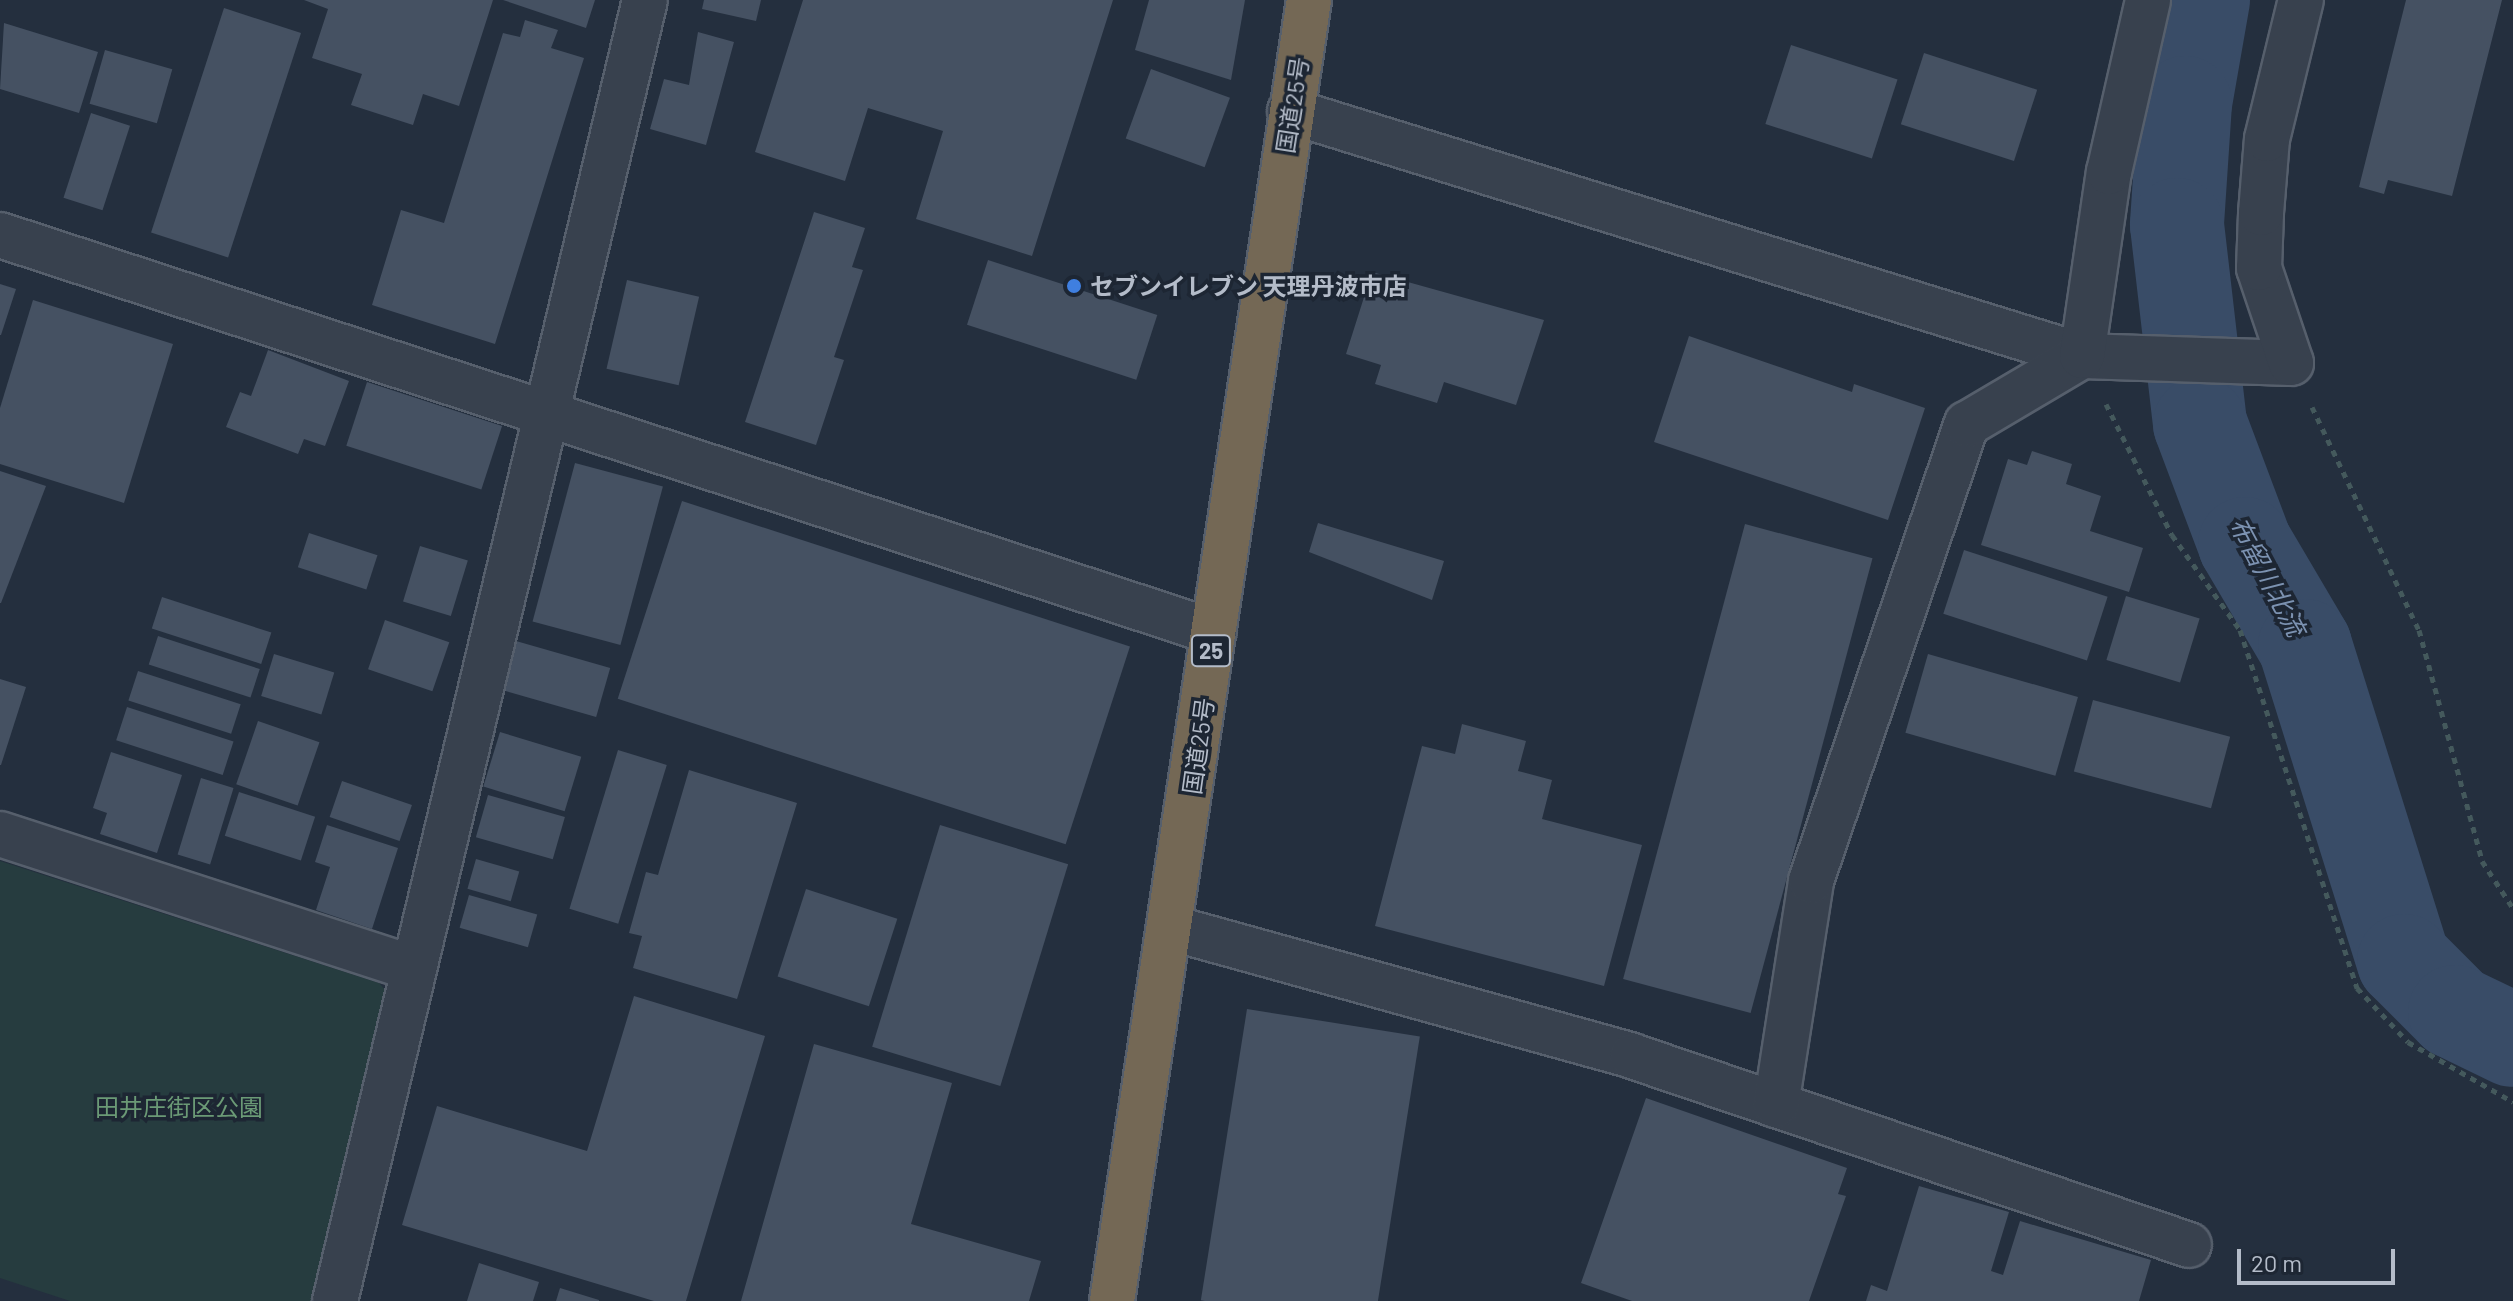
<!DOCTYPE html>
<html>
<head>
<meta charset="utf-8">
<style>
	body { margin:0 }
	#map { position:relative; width:2513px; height:1301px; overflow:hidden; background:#242f3e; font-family:Barlow,"Noto Sans JP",sans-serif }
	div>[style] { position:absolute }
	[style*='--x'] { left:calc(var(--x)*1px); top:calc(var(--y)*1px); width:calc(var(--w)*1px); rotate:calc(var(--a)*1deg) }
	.green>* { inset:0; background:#263c3f }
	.river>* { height:94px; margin:-47px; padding:0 47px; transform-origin:47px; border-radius:47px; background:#394c67 }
	.building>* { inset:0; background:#455162; transform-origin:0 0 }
	.path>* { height:5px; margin-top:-2.5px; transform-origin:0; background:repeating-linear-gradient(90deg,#44595c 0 6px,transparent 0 12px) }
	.roads { filter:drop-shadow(2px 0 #565f6c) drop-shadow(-2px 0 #565f6c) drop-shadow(0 2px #565f6c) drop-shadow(0 -2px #565f6c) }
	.minor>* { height:44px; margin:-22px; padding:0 22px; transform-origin:22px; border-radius:22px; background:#38414e }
	.highway>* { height:44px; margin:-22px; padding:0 22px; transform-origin:22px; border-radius:22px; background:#746855 }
	.dots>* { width:22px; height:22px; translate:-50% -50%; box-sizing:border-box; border:4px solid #1d2633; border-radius:50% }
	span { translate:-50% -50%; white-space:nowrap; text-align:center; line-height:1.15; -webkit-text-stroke:7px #1d2633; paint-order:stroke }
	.shield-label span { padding:2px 6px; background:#1d2633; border:2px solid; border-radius:6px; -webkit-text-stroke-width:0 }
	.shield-label { font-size:22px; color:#b4bcc9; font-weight:700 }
	.street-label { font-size:24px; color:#b4bcc9 }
	.poi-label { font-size:24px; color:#b4bcc9; font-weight:700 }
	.left { translate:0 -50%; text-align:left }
	.park-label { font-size:24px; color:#6b9a76 }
	.water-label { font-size:26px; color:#7c92b1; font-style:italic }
	.scale { position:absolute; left:2237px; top:1249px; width:158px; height:36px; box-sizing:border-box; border:4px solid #b4bcc9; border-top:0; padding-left:10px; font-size:24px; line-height:28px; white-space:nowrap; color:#b4bcc9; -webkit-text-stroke:6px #1d2633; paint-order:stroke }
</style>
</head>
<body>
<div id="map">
	<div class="green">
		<div style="clip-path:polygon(0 861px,379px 983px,389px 994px,317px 1301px,70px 1301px,0 1278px)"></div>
	</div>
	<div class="river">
		<div style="--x:2203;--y:0;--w:105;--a:99.9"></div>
		<div style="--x:2185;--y:103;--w:122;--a:93.8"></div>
		<div style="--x:2177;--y:225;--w:200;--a:83.4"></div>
		<div style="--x:2200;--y:424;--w:128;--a:69.4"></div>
		<div style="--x:2245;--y:544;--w:118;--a:59.5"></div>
		<div style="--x:2305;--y:646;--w:330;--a:72.6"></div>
		<div style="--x:2404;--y:961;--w:72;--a:45"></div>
		<div style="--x:2455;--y:1012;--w:64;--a:25.8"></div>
	</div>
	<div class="building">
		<div style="clip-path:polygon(304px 0,493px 0,459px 106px,423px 94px,413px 125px,351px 105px,362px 74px,312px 58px,328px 9px)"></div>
		<div style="clip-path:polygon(503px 0,595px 0,586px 28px)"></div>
		<div style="clip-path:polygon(704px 0,761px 0,756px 21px,702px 9px)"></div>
		<div style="clip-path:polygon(803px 0,1113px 0,1032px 256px,916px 219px,943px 131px,868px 108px,845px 181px,755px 152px)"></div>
		<div style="clip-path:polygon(1149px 0,1245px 0,1231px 80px,1135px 50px)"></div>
		<div style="clip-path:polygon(2406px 0,2502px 0,2452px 196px,2388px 180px,2384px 194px,2359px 187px)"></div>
		<div style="left:224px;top:8px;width:81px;height:236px;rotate:18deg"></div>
		<div style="clip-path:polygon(525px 20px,558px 30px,551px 48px,584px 58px,495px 344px,372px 305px,401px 210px,444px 223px,503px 33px,520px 37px)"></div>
		<div style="clip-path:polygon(4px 23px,98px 52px,79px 113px,0 89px)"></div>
		<div style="clip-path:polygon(698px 32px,734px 42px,706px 145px,650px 129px,664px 79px,689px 85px)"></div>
		<div style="left:1791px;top:45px;width:112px;height:83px;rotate:18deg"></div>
		<div style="left:105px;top:50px;width:70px;height:56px;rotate:16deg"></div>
		<div style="left:1924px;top:53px;width:119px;height:75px;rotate:18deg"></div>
		<div style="left:1151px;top:69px;width:84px;height:74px;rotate:20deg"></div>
		<div style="left:91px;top:113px;width:41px;height:89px;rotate:18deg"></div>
		<div style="clip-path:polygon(814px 212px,865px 228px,852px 267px,863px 270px,834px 357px,844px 360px,816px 445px,745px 422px)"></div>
		<div style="left:988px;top:260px;width:178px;height:68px;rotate:18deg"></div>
		<div style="clip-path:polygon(1372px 272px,1544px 320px,1516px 405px,1444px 382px,1437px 403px,1375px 384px,1381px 365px,1346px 354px)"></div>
		<div style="left:627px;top:280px;width:74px;height:91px;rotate:13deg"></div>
		<div style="clip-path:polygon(0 284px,16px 289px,1px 335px,0 335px)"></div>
		<div style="clip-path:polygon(33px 300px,173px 344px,124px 503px,0 464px,0 408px)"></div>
		<div style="clip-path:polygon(1689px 336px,1852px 392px,1854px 384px,1925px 408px,1888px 520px,1654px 442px)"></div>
		<div style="clip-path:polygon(268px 350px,349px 381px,325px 446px,304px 439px,298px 454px,226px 427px,240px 392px,251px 396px)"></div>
		<div style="left:367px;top:382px;width:142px;height:67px;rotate:18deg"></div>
		<div style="clip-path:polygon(2032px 451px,2072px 464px,2066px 484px,2101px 496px,2090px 531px,2143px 548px,2129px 592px,1981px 545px,2008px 459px,2027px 465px)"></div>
		<div style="left:575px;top:463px;width:91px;height:164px;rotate:15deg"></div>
		<div style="clip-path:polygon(0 471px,46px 486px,1px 603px,0 603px)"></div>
		<div style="left:682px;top:501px;width:471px;height:208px;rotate:18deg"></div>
		<div style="clip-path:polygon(1318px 523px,1444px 561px,1432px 600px,1309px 552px)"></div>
		<div style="left:1745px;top:524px;width:132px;height:471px;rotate:15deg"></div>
		<div style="left:309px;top:533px;width:72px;height:36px;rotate:18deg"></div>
		<div style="left:420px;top:546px;width:50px;height:58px;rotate:17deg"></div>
		<div style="left:1964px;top:550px;width:151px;height:67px;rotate:18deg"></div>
		<div style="left:2126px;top:596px;width:77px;height:67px;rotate:17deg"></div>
		<div style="left:162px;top:597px;width:115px;height:33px;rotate:18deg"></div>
		<div style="left:385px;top:620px;width:68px;height:52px;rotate:19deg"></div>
		<div style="left:158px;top:636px;width:107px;height:30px;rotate:18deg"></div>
		<div style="left:516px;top:641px;width:98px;height:51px;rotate:16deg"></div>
		<div style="left:274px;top:654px;width:63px;height:44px;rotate:17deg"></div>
		<div style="left:1928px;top:654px;width:156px;height:82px;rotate:16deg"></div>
		<div style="left:138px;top:671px;width:108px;height:31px;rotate:18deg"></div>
		<div style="clip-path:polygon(0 679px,26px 687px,1px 765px,0 765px)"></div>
		<div style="left:2093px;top:700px;width:142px;height:74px;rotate:15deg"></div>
		<div style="left:127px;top:707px;width:112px;height:35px;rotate:18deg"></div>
		<div style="left:258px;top:721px;width:65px;height:67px;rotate:19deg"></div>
		<div style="clip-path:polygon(1462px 724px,1526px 741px,1518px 771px,1552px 780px,1542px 819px,1642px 845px,1604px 986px,1375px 926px,1422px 746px,1455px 754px)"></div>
		<div style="left:500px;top:732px;width:85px;height:57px;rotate:17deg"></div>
		<div style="left:618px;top:750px;width:51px;height:166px;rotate:17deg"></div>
		<div style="clip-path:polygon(111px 752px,182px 775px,157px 853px,100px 834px,107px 813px,93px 808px)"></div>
		<div style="clip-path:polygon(689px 770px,797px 803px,737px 999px,633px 968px,642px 936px,629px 933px,646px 872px,658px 875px)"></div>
		<div style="left:201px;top:778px;width:34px;height:80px;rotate:17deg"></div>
		<div style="left:342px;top:781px;width:74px;height:38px;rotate:19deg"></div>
		<div style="left:239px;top:792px;width:80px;height:46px;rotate:18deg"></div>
		<div style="left:488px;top:795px;width:80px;height:44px;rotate:16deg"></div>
		<div style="clip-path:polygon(327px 825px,398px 848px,372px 929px,316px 910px,330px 867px,315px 862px)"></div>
		<div style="left:940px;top:825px;width:134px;height:232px;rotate:17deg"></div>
		<div style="left:476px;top:859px;width:45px;height:31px;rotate:16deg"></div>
		<div style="left:806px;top:889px;width:96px;height:92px;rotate:18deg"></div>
		<div style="left:469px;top:895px;width:71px;height:34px;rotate:16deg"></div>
		<div style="clip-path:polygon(634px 996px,765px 1036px,686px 1301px,654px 1301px,402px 1225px,437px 1106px,587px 1151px)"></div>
		<div style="left:1247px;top:1009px;width:175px;height:295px;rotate:9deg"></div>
		<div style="clip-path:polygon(814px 1044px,952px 1083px,911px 1224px,1041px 1261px,1029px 1301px,741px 1301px)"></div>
		<div style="clip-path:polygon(1646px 1098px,1847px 1168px,1838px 1194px,1846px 1196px,1809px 1301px,1632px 1301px,1581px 1283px)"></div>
		<div style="clip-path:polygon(1919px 1186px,2009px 1212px,1991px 1271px,2003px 1275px,2020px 1221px,2151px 1260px,2139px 1301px,1866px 1301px,1871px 1285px,1887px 1291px)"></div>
		<div style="clip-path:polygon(479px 1263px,539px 1282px,533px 1301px,467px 1301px)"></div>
		<div style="clip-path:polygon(560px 1288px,599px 1300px,599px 1301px,556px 1301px)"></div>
	</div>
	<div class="path">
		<div style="--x:2106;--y:404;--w:147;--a:63.3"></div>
		<div style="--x:2172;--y:535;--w:117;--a:54.4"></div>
		<div style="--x:2240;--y:630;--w:377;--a:71.9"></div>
		<div style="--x:2357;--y:988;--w:74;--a:46.6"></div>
		<div style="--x:2408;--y:1042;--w:121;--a:29.7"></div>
		<div style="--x:2312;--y:407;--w:247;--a:64.4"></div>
		<div style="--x:2419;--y:630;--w:239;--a:74.7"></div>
		<div style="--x:2482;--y:861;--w:56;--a:56.6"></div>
	</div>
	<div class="roads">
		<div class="minor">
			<div style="--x:1290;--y:111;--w:829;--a:17.19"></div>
			<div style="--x:2082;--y:356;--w:209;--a:1.9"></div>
			<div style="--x:2291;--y:363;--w:100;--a:-108.6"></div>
			<div style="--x:2259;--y:268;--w:55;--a:-87.9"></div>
			<div style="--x:2261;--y:213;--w:74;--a:-85.4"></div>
			<div style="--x:2267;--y:139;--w:143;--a:-76.3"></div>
			<div style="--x:0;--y:235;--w:1277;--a:18.11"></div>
			<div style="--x:0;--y:834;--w:431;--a:18"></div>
			<div style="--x:1172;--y:928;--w:477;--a:15.5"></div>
			<div style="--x:1632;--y:1056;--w:588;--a:18.74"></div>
			<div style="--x:1776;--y:1105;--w:227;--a:-81.1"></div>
			<div style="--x:1811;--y:881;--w:483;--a:-71.2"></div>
			<div style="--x:1967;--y:424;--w:134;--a:-30.6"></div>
			<div style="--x:2082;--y:356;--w:186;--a:-81.7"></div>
			<div style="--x:2109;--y:172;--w:176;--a:-77.2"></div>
			<div style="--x:335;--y:1301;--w:1337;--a:-76.6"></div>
		</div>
		<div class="highway">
			<div style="--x:1112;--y:1301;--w:1316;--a:-81.39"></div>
		</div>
	</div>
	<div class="dots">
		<div style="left:1074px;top:286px;background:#3f7fe0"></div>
	</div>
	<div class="shield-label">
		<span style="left:1211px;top:651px">25</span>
	</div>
	<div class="street-label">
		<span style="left:1292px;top:105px;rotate:-81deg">国道25号</span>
		<span style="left:1198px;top:746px;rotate:-82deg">国道25号</span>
	</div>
	<div class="poi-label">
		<span class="left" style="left:1090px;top:286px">セブンイレブン 天理丹波市店</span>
	</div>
	<div class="park-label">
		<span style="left:179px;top:1107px">田井庄街区公園</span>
	</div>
	<div class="water-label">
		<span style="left:2268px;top:576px;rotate:62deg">布留川北流</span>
	</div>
	<div class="scale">20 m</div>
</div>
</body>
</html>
